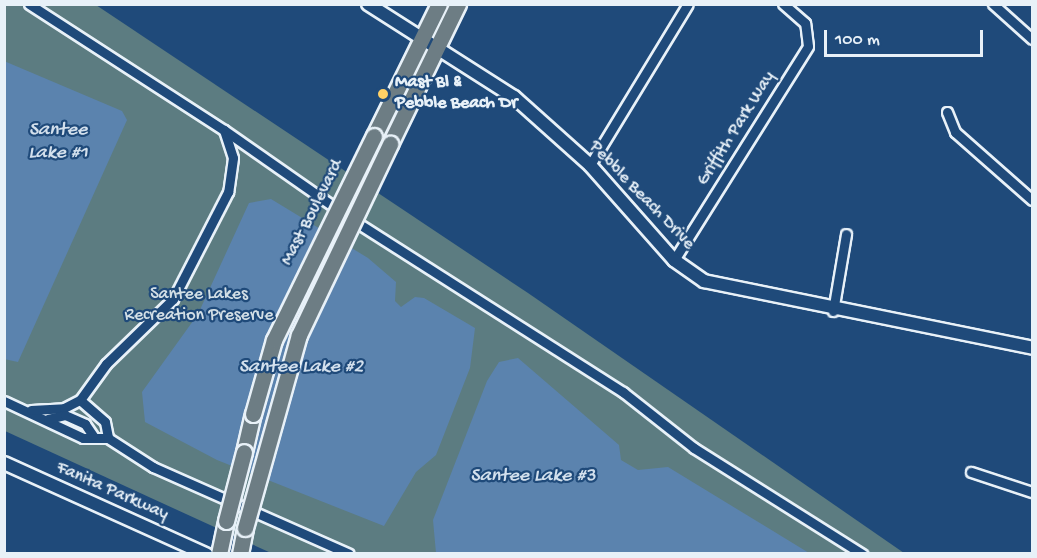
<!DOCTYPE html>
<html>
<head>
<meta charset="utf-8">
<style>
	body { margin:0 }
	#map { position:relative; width:1037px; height:558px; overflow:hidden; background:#1f4a7a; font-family:"Gochi Hand",sans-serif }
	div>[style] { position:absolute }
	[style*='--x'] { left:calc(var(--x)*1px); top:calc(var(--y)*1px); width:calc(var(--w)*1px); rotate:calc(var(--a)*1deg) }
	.green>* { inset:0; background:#5c7c81 }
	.water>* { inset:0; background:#5b83ae }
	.roads { filter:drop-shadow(2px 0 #e8f1f8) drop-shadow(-2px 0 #e8f1f8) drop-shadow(0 2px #e8f1f8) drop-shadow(0 -2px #e8f1f8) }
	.minor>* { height:9px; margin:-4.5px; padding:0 4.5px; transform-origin:4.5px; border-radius:4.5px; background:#1f4a7a }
	.tertiary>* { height:12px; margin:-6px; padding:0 6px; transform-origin:6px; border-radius:6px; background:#1f4a7a }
	.primary>* { height:15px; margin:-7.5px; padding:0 7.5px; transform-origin:7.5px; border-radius:7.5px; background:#6d7d84 }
	.bridges { filter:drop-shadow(2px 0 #e8f1f8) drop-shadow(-2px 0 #e8f1f8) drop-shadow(0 2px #e8f1f8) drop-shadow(0 -2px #e8f1f8) }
	.primary-bridge>* { height:15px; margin:-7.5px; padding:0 7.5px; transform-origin:7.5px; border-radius:7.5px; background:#6d7d84 }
	.dots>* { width:16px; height:16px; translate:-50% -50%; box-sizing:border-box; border:3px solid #1f4a7a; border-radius:50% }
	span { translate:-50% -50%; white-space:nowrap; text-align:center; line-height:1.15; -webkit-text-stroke:4.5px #1f4a7a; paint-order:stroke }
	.poi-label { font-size:18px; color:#e8f1f8; font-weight:700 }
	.left { translate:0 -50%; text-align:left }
	.street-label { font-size:18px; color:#e8f1f8 }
	.park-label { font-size:18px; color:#d3dfe6 }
	.water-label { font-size:20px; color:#d3e0ed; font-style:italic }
	.frame { position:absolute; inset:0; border:6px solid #e8f1f8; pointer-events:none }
	.scale { position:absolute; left:824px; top:30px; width:159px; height:27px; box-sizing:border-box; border:3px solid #e8f1f8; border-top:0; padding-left:8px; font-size:18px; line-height:21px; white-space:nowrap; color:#e8f1f8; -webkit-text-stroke:4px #1f4a7a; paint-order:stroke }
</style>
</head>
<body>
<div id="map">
	<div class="green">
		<div style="clip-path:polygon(5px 5px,96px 5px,528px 293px,904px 553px,271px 553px,5px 431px)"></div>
	</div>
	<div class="water">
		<div style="clip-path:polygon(4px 61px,122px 111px,127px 120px,18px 362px,4px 359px)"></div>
		<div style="clip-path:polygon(271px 199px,368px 258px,396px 282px,395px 301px,401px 307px,415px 297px,424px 298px,475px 328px,470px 368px,436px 455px,416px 472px,384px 526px,217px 460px,145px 422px,142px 392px,198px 314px,249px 203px)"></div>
		<div style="clip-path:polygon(518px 358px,619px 445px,621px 460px,638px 470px,668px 467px,809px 553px,436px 553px,433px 520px,487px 381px,499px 362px)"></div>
	</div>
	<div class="roads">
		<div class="minor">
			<div style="--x:29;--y:4;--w:232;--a:32.9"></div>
			<div style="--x:224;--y:130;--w:29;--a:72"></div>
			<div style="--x:233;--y:158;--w:34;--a:98"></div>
			<div style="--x:228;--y:192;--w:120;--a:117.2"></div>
			<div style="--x:173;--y:299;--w:93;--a:135.9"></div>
			<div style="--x:106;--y:364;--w:44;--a:125.8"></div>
			<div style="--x:80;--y:400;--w:33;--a:41"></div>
			<div style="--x:105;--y:422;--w:16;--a:79"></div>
			<div style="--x:993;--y:4;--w:52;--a:41.9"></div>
			<div style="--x:947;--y:112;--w:22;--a:68"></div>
			<div style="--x:955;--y:132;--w:103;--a:41.4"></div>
			<div style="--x:224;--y:130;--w:161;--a:34.9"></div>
			<div style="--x:356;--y:222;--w:317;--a:32.5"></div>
			<div style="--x:623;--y:392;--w:90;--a:38.3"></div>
			<div style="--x:694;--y:448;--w:199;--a:32.2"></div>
			<div style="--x:590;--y:165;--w:188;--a:-58.7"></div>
			<div style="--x:674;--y:260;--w:252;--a:-57.9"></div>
			<div style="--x:808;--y:46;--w:23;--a:-97"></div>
			<div style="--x:805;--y:23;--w:29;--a:-139"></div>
			<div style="--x:833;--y:311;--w:78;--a:-80.4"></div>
			<div style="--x:4;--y:401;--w:87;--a:25.1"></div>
			<div style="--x:83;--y:438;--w:25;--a:0"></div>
			<div style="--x:108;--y:438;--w:54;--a:32.8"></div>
			<div style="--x:153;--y:467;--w:214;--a:23.9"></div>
			<div style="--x:31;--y:410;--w:33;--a:-3"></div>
			<div style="--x:64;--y:408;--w:18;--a:-27"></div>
			<div style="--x:48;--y:419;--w:17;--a:-13"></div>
			<div style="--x:65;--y:415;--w:22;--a:24"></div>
			<div style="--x:85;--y:424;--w:14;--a:56"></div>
			<div style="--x:971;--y:472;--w:64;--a:18.2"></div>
		</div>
		<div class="tertiary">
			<div style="--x:368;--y:4;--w:173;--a:32.5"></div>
			<div style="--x:514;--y:97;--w:102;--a:41.8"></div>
			<div style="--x:590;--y:165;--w:127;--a:48.5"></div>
			<div style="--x:674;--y:260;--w:37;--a:35"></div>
			<div style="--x:704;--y:281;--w:335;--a:11.5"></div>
			<div style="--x:4;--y:463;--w:222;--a:24.3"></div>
		</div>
		<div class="primary">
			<div style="--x:374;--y:136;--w:147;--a:-63.8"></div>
			<div style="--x:390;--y:144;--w:156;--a:-64.1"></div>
			<div style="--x:244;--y:452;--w:39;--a:-77"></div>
			<div style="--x:219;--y:554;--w:34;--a:-78"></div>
			<div style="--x:240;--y:554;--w:26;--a:-79"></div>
		</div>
	</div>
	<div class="bridges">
		<div class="primary-bridge">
			<div style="--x:253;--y:414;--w:77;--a:-74.2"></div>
			<div style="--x:274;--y:340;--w:227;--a:-63.9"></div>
			<div style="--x:226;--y:521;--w:71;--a:-75.4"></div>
			<div style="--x:245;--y:528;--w:200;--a:-74.4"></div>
			<div style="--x:299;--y:335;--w:212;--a:-64.5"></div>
		</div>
	</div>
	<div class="dots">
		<div style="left:383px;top:94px;background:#ffd166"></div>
	</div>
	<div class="poi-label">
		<span class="left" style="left:395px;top:94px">Mast Bl &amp;<br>Pebble Beach Dr</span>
	</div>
	<div class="street-label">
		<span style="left:737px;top:129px;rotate:-58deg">Griffith Park Way</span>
		<span style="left:641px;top:196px;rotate:46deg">Pebble Beach Drive</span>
		<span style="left:313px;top:213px;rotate:-63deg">Mast Boulevard</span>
		<span style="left:112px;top:492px;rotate:24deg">Fanita Parkway</span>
	</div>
	<div class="park-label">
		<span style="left:199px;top:306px">Santee Lakes<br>Recreation Preserve</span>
	</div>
	<div class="water-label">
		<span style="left:58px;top:142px">Santee<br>Lake #1</span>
		<span style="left:301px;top:367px">Santee Lake #2</span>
		<span style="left:533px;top:476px">Santee Lake #3</span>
	</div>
	<div class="frame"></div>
	<div class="scale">100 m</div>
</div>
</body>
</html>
